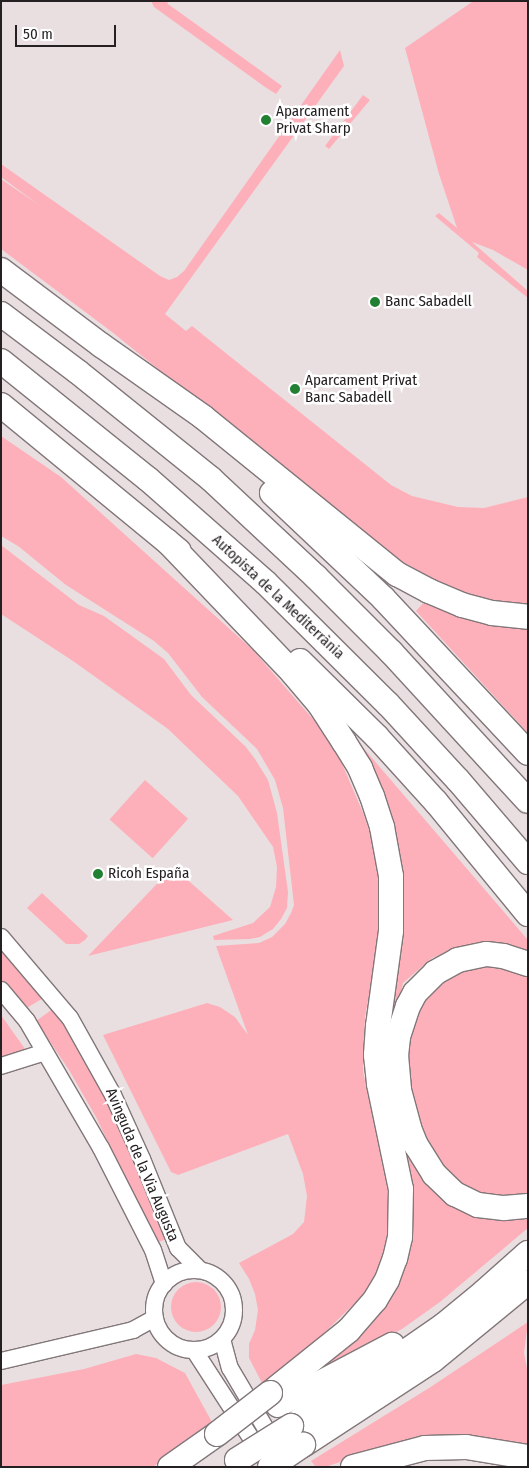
<!DOCTYPE html>
<html>
<head>
<meta charset="utf-8">
<style>
	body { margin:0 }
	#map { position:relative; width:529px; height:1468px; overflow:hidden; background:#eadfe0; font-family:"Fira Sans Condensed",sans-serif }
	div>[style] { position:absolute }
	[style*='--x'] { left:calc(var(--x)*1px); top:calc(var(--y)*1px); width:calc(var(--w)*1px); rotate:calc(var(--a)*1deg) }
	.green>* { inset:0; background:#fdb0ba; transform-origin:0 0 }
	.round { border-radius:50% }
	.roads { filter:drop-shadow(1px 0 #817779) drop-shadow(-1px 0 #817779) drop-shadow(0 1px #817779) drop-shadow(0 -1px #817779) }
	.minor>* { height:16px; margin:-8px; padding:0 8px; transform-origin:8px; border-radius:8px; background:#fff }
	.minor>.ring { margin:-8px; padding:0; box-sizing:content-box; background:none; border:16px solid #fff; border-radius:50% }
	.highway>* { height:24px; margin:-12px; padding:0 12px; transform-origin:12px; border-radius:12px; background:#fff }
	.bridges { filter:drop-shadow(1px 0 #817779) drop-shadow(-1px 0 #817779) drop-shadow(0 1px #817779) drop-shadow(0 -1px #817779) }
	.highway-bridge>* { height:24px; margin:-12px; padding:0 12px; transform-origin:12px; border-radius:12px; background:#fff }
	.dots>* { width:14px; height:14px; translate:-50% -50%; box-sizing:border-box; border:2px solid #fff; border-radius:50% }
	span { translate:-50% -50%; white-space:nowrap; text-align:center; line-height:1.15; -webkit-text-stroke:5px #fff; paint-order:stroke }
	.poi-label { font-size:15px; color:#252122 }
	.left { translate:0 -50%; text-align:left }
	.street-label { font-size:15px; color:#252122 }
	.frame { position:absolute; inset:0; border:2px solid #252122; pointer-events:none }
	.scale { position:absolute; left:15px; top:25px; width:101px; height:22px; box-sizing:border-box; border:2px solid #252122; border-top:0; padding-left:6px; font-size:15px; line-height:18px; white-space:nowrap; color:#252122; -webkit-text-stroke:4px #fff; paint-order:stroke }
</style>
</head>
<body>
<div id="map">
	<div class="green">
		<div style="clip-path:polygon(151px 1px,167px 1px,168px 4px,282px 86px,276px 94px,265px 87px,154px 7px)"></div>
		<div style="clip-path:polygon(528px 1px,528px 270px,493px 250px,472px 242px,528px 291px,528px 298px,477px 257px,479px 253px,435px 216px,439px 213px,457px 228px,439px 174px,405px 48px,472px 2px)"></div>
		<div style="clip-path:polygon(340px 50px,344px 66px,165px 314px,186px 331px,192px 326px,391px 485px,412px 496px,458px 507px,484px 508px,528px 497px,528px 607px,492px 603px,448px 588px,406px 566px,357px 529px,112px 332px,1px 249px,1px 179px,39px 205px,1px 177px,1px 164px,160px 276px,169px 280px,177px 277px,184px 271px)"></div>
		<div style="clip-path:polygon(363px 95px,370px 100px,329px 149px,325px 146px)"></div>
		<div style="clip-path:polygon(1px 436px,61px 477px,253px 650px,319px 726px,340px 759px,364px 815px,374px 846px,379px 878px,379px 928px,375px 967px,365px 1016px,363px 1071px,389px 1196px,390px 1222px,386px 1248px,373px 1279px,361px 1297px,314px 1343px,262px 1383px,249px 1358px,249px 1344px,255px 1330px,258px 1310px,255px 1294px,249px 1279px,239px 1263px,293px 1234px,304px 1222px,307px 1196px,303px 1174px,288px 1134px,178px 1175px,171px 1172px,103px 1035px,207px 1003px,220px 1007px,235px 1017px,248px 1035px,216px 946px,259px 943px,272px 937px,285px 924px,291px 913px,294px 905px,283px 808px,275px 780px,257px 749px,202px 697px,168px 653px,154px 641px,66px 585px,18px 546px,1px 536px)"></div>
		<div style="clip-path:polygon(1px 545px,79px 605px,104px 616px,164px 659px,191px 695px,246px 747px,255px 759px,268px 780px,277px 813px,288px 892px,287px 908px,281px 919px,273px 929px,260px 937px,250px 939px,214px 940px,213px 936px,253px 923px,270px 907px,276px 887px,277px 867px,273px 847px,238px 796px,168px 729px,73px 661px,1px 614px)"></div>
		<div style="clip-path:polygon(424px 602px,462px 618px,528px 628px,528px 733px,416px 611px)"></div>
		<div style="clip-path:polygon(360px 744px,528px 940px,528px 951px,502px 943px,465px 946px,432px 958px,403px 983px,394px 1026px,386px 1024px,399px 955px,403px 885px,398px 852px,382px 795px)"></div>
		<div style="left:145px;top:780px;width:58px;height:53px;rotate:42deg"></div>
		<div style="clip-path:polygon(173px 867px,233px 920px,88px 956px)"></div>
		<div style="clip-path:polygon(42px 893px,88px 936px,85px 940px,79px 944px,66px 944px,27px 908px)"></div>
		<div style="clip-path:polygon(1px 947px,45px 997px,25px 1009px,1px 980px)"></div>
		<div style="clip-path:polygon(481px 966px,498px 966px,528px 976px,528px 1193px,498px 1197px,485px 1195px,472px 1190px,456px 1179px,443px 1167px,422px 1134px,412px 1100px,408px 1068px,409px 1041px,419px 1008px,427px 997px,454px 975px)"></div>
		<div style="clip-path:polygon(54px 1008px,75px 1037px,129px 1143px,167px 1239px,156px 1243px,96px 1117px,69px 1070px,36px 1021px)"></div>
		<div style="clip-path:polygon(1px 1015px,30px 1056px,1px 1066px)"></div>
		<div style="clip-path:polygon(404px 1147px,424px 1178px,442px 1198px,478px 1218px,502px 1221px,528px 1219px,528px 1228px,440px 1302px,402px 1329px,331px 1366px,323px 1363px,383px 1306px)"></div>
		<div class="round" style="left:171px;top:1282px;width:50px;height:50px"></div>
		<div style="clip-path:polygon(528px 1322px,524px 1353px,528px 1374px,528px 1446px,460px 1439px,413px 1438px,325px 1467px,316px 1467px,311px 1461px,429px 1388px)"></div>
		<div style="clip-path:polygon(136px 1354px,156px 1358px,185px 1373px,212px 1422px,153px 1467px,1px 1467px,1px 1385px,84px 1369px)"></div>
	</div>
	<div class="roads">
		<div class="minor">
			<div style="--x:1;--y:937;--w:106;--a:49.6"></div>
			<div style="--x:70;--y:1018;--w:88;--a:60.8"></div>
			<div style="--x:113;--y:1095;--w:70;--a:65.6"></div>
			<div style="--x:142;--y:1159;--w:96;--a:68"></div>
			<div style="--x:178;--y:1248;--w:30;--a:45"></div>
			<div style="--x:1;--y:990;--w:40;--a:50"></div>
			<div style="--x:27;--y:1021;--w:147;--a:59.8"></div>
			<div style="--x:101;--y:1148;--w:114;--a:63"></div>
			<div style="--x:153;--y:1250;--w:36;--a:72"></div>
			<div style="--x:1;--y:1066;--w:46;--a:-17.7"></div>
			<div class="ring" style="left:154px;top:1270px;width:64px;height:64px"></div>
			<div style="--x:222;--y:1339;--w:30;--a:75"></div>
			<div style="--x:230;--y:1368;--w:91;--a:59.5"></div>
			<div style="--x:194;--y:1350;--w:125;--a:57.1"></div>
			<div style="--x:1;--y:1361;--w:136;--a:-13.2"></div>
			<div style="--x:133;--y:1330;--w:25;--a:-29"></div>
		</div>
		<div class="highway">
			<div style="--x:1;--y:270;--w:125;--a:36.9"></div>
			<div style="--x:101;--y:345;--w:125;--a:35.2"></div>
			<div style="--x:203;--y:417;--w:250;--a:39"></div>
			<div style="--x:397;--y:574;--w:36;--a:28"></div>
			<div style="--x:429;--y:591;--w:36;--a:23"></div>
			<div style="--x:462;--y:605;--w:31;--a:15"></div>
			<div style="--x:492;--y:613;--w:36;--a:6"></div>
			<div style="--x:1;--y:314;--w:96;--a:37"></div>
			<div style="--x:78;--y:372;--w:171;--a:38.8"></div>
			<div style="--x:211;--y:479;--w:144;--a:43"></div>
			<div style="--x:316;--y:577;--w:106;--a:45"></div>
			<div style="--x:391;--y:652;--w:202;--a:47.4"></div>
			<div style="--x:1;--y:361;--w:189;--a:38.8"></div>
			<div style="--x:148;--y:479;--w:157;--a:41.4"></div>
			<div style="--x:266;--y:583;--w:172;--a:44.8"></div>
			<div style="--x:388;--y:704;--w:103;--a:47.4"></div>
			<div style="--x:458;--y:780;--w:108;--a:49.5"></div>
			<div style="--x:1;--y:405;--w:230;--a:39.4"></div>
			<div style="--x:272;--y:493;--w:153;--a:43.4"></div>
			<div style="--x:383;--y:598;--w:212;--a:46.9"></div>
			<div style="--x:167;--y:541;--w:182;--a:46.3"></div>
			<div style="--x:293;--y:673;--w:42;--a:49.8"></div>
			<div style="--x:320;--y:705;--w:44;--a:57"></div>
			<div style="--x:344;--y:742;--w:31;--a:58"></div>
			<div style="--x:360;--y:768;--w:30;--a:67"></div>
			<div style="--x:372;--y:796;--w:33;--a:72"></div>
			<div style="--x:382;--y:827;--w:50;--a:79.6"></div>
			<div style="--x:391;--y:876;--w:55;--a:90"></div>
			<div style="--x:391;--y:931;--w:96;--a:97.8"></div>
			<div style="--x:378;--y:1026;--w:29;--a:94"></div>
			<div style="--x:376;--y:1055;--w:29;--a:84"></div>
			<div style="--x:379;--y:1084;--w:107;--a:78.2"></div>
			<div style="--x:401;--y:1189;--w:48;--a:91.2"></div>
			<div style="--x:400;--y:1237;--w:22;--a:103"></div>
			<div style="--x:395;--y:1258;--w:23;--a:110"></div>
			<div style="--x:387;--y:1280;--w:23;--a:121"></div>
			<div style="--x:375;--y:1300;--w:40;--a:131"></div>
			<div style="--x:349;--y:1330;--w:101;--a:141.4"></div>
			<div style="--x:300;--y:661;--w:108;--a:44.6"></div>
			<div style="--x:377;--y:737;--w:88;--a:47.8"></div>
			<div style="--x:436;--y:802;--w:145;--a:50.6"></div>
			<div style="--x:528;--y:964;--w:26;--a:-162"></div>
			<div style="--x:503;--y:956;--w:17;--a:-173"></div>
			<div style="--x:486;--y:954;--w:29;--a:168"></div>
			<div style="--x:458;--y:960;--w:26;--a:151"></div>
			<div style="--x:435;--y:973;--w:28;--a:135"></div>
			<div style="--x:415;--y:993;--w:15;--a:118"></div>
			<div style="--x:408;--y:1006;--w:33;--a:108"></div>
			<div style="--x:398;--y:1037;--w:18;--a:96"></div>
			<div style="--x:396;--y:1055;--w:35;--a:85"></div>
			<div style="--x:399;--y:1090;--w:39;--a:75"></div>
			<div style="--x:409;--y:1128;--w:18;--a:68"></div>
			<div style="--x:416;--y:1145;--w:34;--a:58"></div>
			<div style="--x:434;--y:1174;--w:29;--a:44"></div>
			<div style="--x:455;--y:1194;--w:25;--a:26"></div>
			<div style="--x:478;--y:1205;--w:26;--a:7"></div>
			<div style="--x:504;--y:1208;--w:24;--a:-5"></div>
			<div style="--x:278;--y:1405;--w:129;--a:-27.8"></div>
			<div style="--x:291;--y:1426;--w:101;--a:-32.4"></div>
			<div style="--x:376;--y:1372;--w:83;--a:-34.7"></div>
			<div style="--x:444;--y:1325;--w:52;--a:-39.5"></div>
			<div style="--x:484;--y:1292;--w:59;--a:-41.6"></div>
			<div style="--x:303;--y:1445;--w:155;--a:-33.2"></div>
			<div style="--x:433;--y:1360;--w:123;--a:-39.4"></div>
			<div style="--x:170;--y:1467;--w:57;--a:-35.1"></div>
			<div style="--x:353;--y:1467;--w:74;--a:-14.8"></div>
			<div style="--x:425;--y:1448;--w:41;--a:-1.4"></div>
			<div style="--x:466;--y:1447;--w:63;--a:9.2"></div>
		</div>
	</div>
	<div class="bridges">
		<div class="highway-bridge">
			<div style="--x:217;--y:1434;--w:67;--a:-37.7"></div>
			<div style="--x:237;--y:1460;--w:64;--a:-32.2"></div>
			<div style="--x:270;--y:1467;--w:40;--a:-34"></div>
		</div>
	</div>
	<div class="dots">
		<div style="left:266px;top:120px;background:#218032"></div>
		<div style="left:375px;top:302px;background:#218032"></div>
		<div style="left:295px;top:389px;background:#218032"></div>
		<div style="left:98px;top:874px;background:#218032"></div>
	</div>
	<div class="poi-label">
		<span class="left" style="left:276px;top:120px">Aparcament<br>Privat Sharp</span>
		<span class="left" style="left:385px;top:302px">Banc Sabadell</span>
		<span class="left" style="left:305px;top:389px">Aparcament Privat<br>Banc Sabadell</span>
		<span class="left" style="left:108px;top:874px">Ricoh España</span>
	</div>
	<div class="street-label">
		<span style="left:278px;top:597px;rotate:43deg">Autopista de la Mediterrània</span>
		<span style="left:142px;top:1165px;rotate:67deg">Avinguda de la Via Augusta</span>
	</div>
	<div class="frame"></div>
	<div class="scale">50 m</div>
</div>
</body>
</html>
